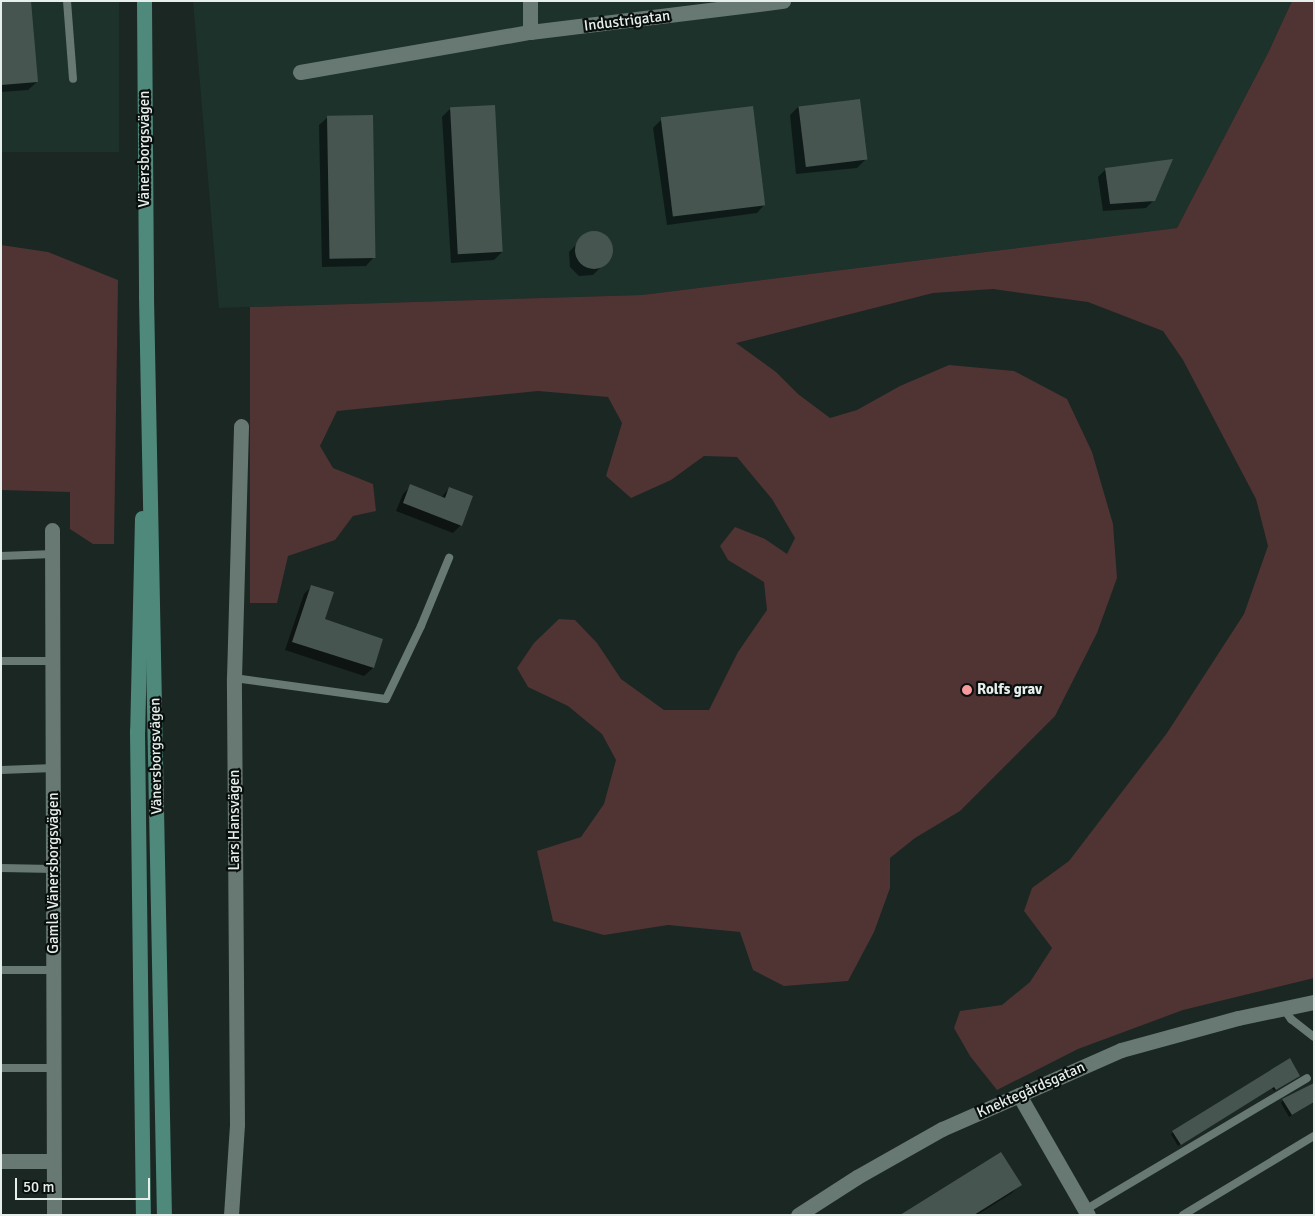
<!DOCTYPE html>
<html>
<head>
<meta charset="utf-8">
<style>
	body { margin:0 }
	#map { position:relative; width:1315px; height:1216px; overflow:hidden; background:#1a2723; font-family:Signika,sans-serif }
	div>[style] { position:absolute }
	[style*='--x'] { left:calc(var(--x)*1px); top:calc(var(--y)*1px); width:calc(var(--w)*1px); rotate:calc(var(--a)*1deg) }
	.built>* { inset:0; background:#1c322b; transform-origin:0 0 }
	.green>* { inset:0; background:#503333 }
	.shadow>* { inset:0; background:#0007 }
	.building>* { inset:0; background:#465550; transform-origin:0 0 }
	.round { border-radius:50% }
	.lane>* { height:8px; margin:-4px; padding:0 4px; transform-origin:4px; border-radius:4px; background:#687873 }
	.street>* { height:15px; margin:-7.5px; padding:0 7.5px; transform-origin:7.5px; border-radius:7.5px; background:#687873 }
	.secondary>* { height:15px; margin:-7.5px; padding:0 7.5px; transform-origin:7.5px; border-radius:7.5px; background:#4e897c }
	.dots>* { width:14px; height:14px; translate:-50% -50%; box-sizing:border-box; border:2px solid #090f0d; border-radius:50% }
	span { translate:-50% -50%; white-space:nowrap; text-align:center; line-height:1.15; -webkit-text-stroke:4.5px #090f0d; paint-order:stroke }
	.street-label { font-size:15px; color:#e6efec }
	.poi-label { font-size:15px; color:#e6efec; font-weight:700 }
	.left { translate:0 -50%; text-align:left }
	.frame { position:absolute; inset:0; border:2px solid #e6efec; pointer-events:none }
	.scale { position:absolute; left:15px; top:1178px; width:135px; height:22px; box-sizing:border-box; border:2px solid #e6efec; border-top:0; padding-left:6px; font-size:15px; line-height:18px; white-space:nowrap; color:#e6efec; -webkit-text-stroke:4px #090f0d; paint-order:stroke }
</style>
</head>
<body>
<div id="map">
	<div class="built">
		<div style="left:1px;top:1px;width:118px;height:151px"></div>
		<div style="clip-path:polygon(193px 1px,1292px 1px,1269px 51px,1177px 228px,642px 295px,219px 308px)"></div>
	</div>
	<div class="green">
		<div style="clip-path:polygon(1292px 1px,1314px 1px,1314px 978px,1183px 1010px,1078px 1049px,997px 1090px,970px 1056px,954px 1028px,960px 1011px,1002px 1005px,1030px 982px,1052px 948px,1024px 911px,1032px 888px,1069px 861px,1167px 733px,1244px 614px,1268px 546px,1256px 499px,1183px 360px,1163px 331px,1088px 302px,993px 289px,933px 293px,736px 343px,776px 372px,798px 394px,830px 418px,857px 410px,900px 386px,949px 365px,1014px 371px,1067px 399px,1092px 452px,1113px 524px,1117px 578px,1097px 633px,1055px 716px,960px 811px,915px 838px,890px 858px,890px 888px,874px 932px,848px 981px,784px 986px,753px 970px,740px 932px,668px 925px,604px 935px,553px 921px,537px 851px,581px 837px,604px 804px,616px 760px,602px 734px,568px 706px,528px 687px,517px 668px,534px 643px,559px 619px,575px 620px,597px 643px,621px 679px,664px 710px,709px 710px,738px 652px,767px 610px,764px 582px,728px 560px,720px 546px,735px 527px,765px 539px,787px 554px,795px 538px,772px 499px,737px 457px,704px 456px,671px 480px,631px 498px,606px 476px,622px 423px,608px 397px,538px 391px,337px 411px,320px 446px,333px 468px,373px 484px,376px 511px,353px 516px,335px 540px,288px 556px,277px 603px,250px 603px,250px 307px,642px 295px,1177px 228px,1269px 51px)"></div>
		<div style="clip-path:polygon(1px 245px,48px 252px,118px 280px,114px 544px,93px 544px,70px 529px,70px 492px,1px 490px)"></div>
	</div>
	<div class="shadow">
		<div style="clip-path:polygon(1px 1px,37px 82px,28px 90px,1px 92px)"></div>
		<div style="clip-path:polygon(798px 107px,865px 160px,857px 168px,796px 174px,790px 115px)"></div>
		<div style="clip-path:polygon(450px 109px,502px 252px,494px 260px,451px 263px,442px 117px)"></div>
		<div style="clip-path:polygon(328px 117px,374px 257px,366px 266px,322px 267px,319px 125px)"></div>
		<div style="clip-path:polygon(661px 120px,765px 204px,757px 213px,667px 225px,653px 128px)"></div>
		<div style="clip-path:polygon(1106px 169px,1154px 200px,1146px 208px,1103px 211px,1098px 177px)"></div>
		<div style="clip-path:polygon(602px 233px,611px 242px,612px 256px,593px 275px,579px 276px,570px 267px,569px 252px,586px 234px)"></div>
		<div style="clip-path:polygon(411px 486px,441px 498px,449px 488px,461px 525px,453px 533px,396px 511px,403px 494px)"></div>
		<div style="clip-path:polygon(312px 586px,324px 620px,382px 639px,373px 668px,364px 676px,285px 650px,304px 594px)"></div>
		<div style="clip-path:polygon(1289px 1060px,1296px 1078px,1274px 1091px,1272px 1088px,1178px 1146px,1171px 1134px,1173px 1132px)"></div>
		<div style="clip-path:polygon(1283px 1100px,1314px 1102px,1289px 1117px,1281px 1103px)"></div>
		<div style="clip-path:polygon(1020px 1185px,1012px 1193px,977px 1215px,903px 1215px)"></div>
	</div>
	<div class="building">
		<div style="clip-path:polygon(1px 1px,31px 1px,38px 82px,1px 85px)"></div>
		<div style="left:860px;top:99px;width:61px;height:62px;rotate:83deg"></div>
		<div style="left:495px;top:105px;width:147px;height:45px;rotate:87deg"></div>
		<div style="left:753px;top:106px;width:100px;height:93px;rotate:83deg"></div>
		<div style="left:373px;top:115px;width:143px;height:46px;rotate:89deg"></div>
		<div style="clip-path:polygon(1173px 159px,1155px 201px,1110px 204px,1105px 168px)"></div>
		<div class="round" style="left:575px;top:231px;width:38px;height:38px"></div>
		<div style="clip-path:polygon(410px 484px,445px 498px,449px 487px,473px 496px,462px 526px,403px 503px)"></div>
		<div style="clip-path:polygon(311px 585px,334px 592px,325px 619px,383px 639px,374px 668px,292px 642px)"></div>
		<div style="clip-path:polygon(1290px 1058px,1300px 1076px,1276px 1090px,1274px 1087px,1181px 1145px,1172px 1131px)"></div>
		<div style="clip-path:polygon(1314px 1083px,1314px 1102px,1292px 1115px,1282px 1099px)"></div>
		<div style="clip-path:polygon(1001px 1152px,1022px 1185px,974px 1215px,900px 1215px)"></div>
	</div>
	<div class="lane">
		<div style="--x:67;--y:1;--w:78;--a:85.6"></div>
		<div style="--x:1;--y:556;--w:52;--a:-2.2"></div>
		<div style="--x:1;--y:661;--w:53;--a:0"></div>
		<div style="--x:234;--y:678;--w:153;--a:7.9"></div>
		<div style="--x:386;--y:699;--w:81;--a:-64.4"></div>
		<div style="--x:421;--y:626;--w:74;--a:-67.6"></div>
		<div style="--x:1;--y:770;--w:53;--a:-2.2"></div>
		<div style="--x:1;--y:868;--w:53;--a:1.1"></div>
		<div style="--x:1;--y:970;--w:53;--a:0"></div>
		<div style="--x:1283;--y:1008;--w:14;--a:54"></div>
		<div style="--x:1291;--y:1019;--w:29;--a:38"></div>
		<div style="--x:2;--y:1068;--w:51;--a:0"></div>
		<div style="--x:1085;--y:1210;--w:258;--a:-30.7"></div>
		<div style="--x:1183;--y:1215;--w:153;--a:-31.1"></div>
	</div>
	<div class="street">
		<div style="--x:530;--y:1;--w:31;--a:90"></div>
		<div style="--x:300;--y:72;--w:233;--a:-9.9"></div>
		<div style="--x:530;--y:32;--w:255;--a:-7"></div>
		<div style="--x:52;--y:530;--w:685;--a:89.83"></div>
		<div style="--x:1019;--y:1095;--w:138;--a:60.1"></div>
		<div style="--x:1;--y:1161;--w:52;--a:0"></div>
		<div style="--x:231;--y:1215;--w:91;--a:-86.2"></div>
		<div style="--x:237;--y:1124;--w:446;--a:-90.4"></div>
		<div style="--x:234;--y:678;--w:252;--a:-88.4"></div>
		<div style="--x:798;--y:1215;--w:70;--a:-32.8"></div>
		<div style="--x:857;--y:1177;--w:98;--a:-29.5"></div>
		<div style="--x:942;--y:1129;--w:196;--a:-23.8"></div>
		<div style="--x:1121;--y:1050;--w:121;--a:-15.3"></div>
		<div style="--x:1238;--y:1018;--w:78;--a:-11.9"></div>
	</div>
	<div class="secondary">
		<div style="--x:144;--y:1;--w:296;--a:89.6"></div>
		<div style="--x:146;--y:297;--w:918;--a:88.88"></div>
		<div style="--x:142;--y:518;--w:213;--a:91.3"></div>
		<div style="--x:137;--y:731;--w:484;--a:89.3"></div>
	</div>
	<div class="dots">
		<div style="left:967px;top:690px;background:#f59b9c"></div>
	</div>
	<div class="street-label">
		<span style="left:627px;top:21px;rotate:-7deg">Industrigatan</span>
		<span style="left:145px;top:149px;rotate:-90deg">Vänersborgsvägen</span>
		<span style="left:156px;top:756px;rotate:-91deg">Vänersborgsvägen</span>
		<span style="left:235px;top:820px;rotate:-90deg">Lars Hansvägen</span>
		<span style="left:54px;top:873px;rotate:-90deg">Gamla Vänersborgsvägen</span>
		<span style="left:1031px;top:1090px;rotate:-24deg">Knektegårdsgatan</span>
	</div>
	<div class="poi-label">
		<span class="left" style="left:977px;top:690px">Rolfs grav</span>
	</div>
	<div class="frame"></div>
	<div class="scale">50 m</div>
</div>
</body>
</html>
